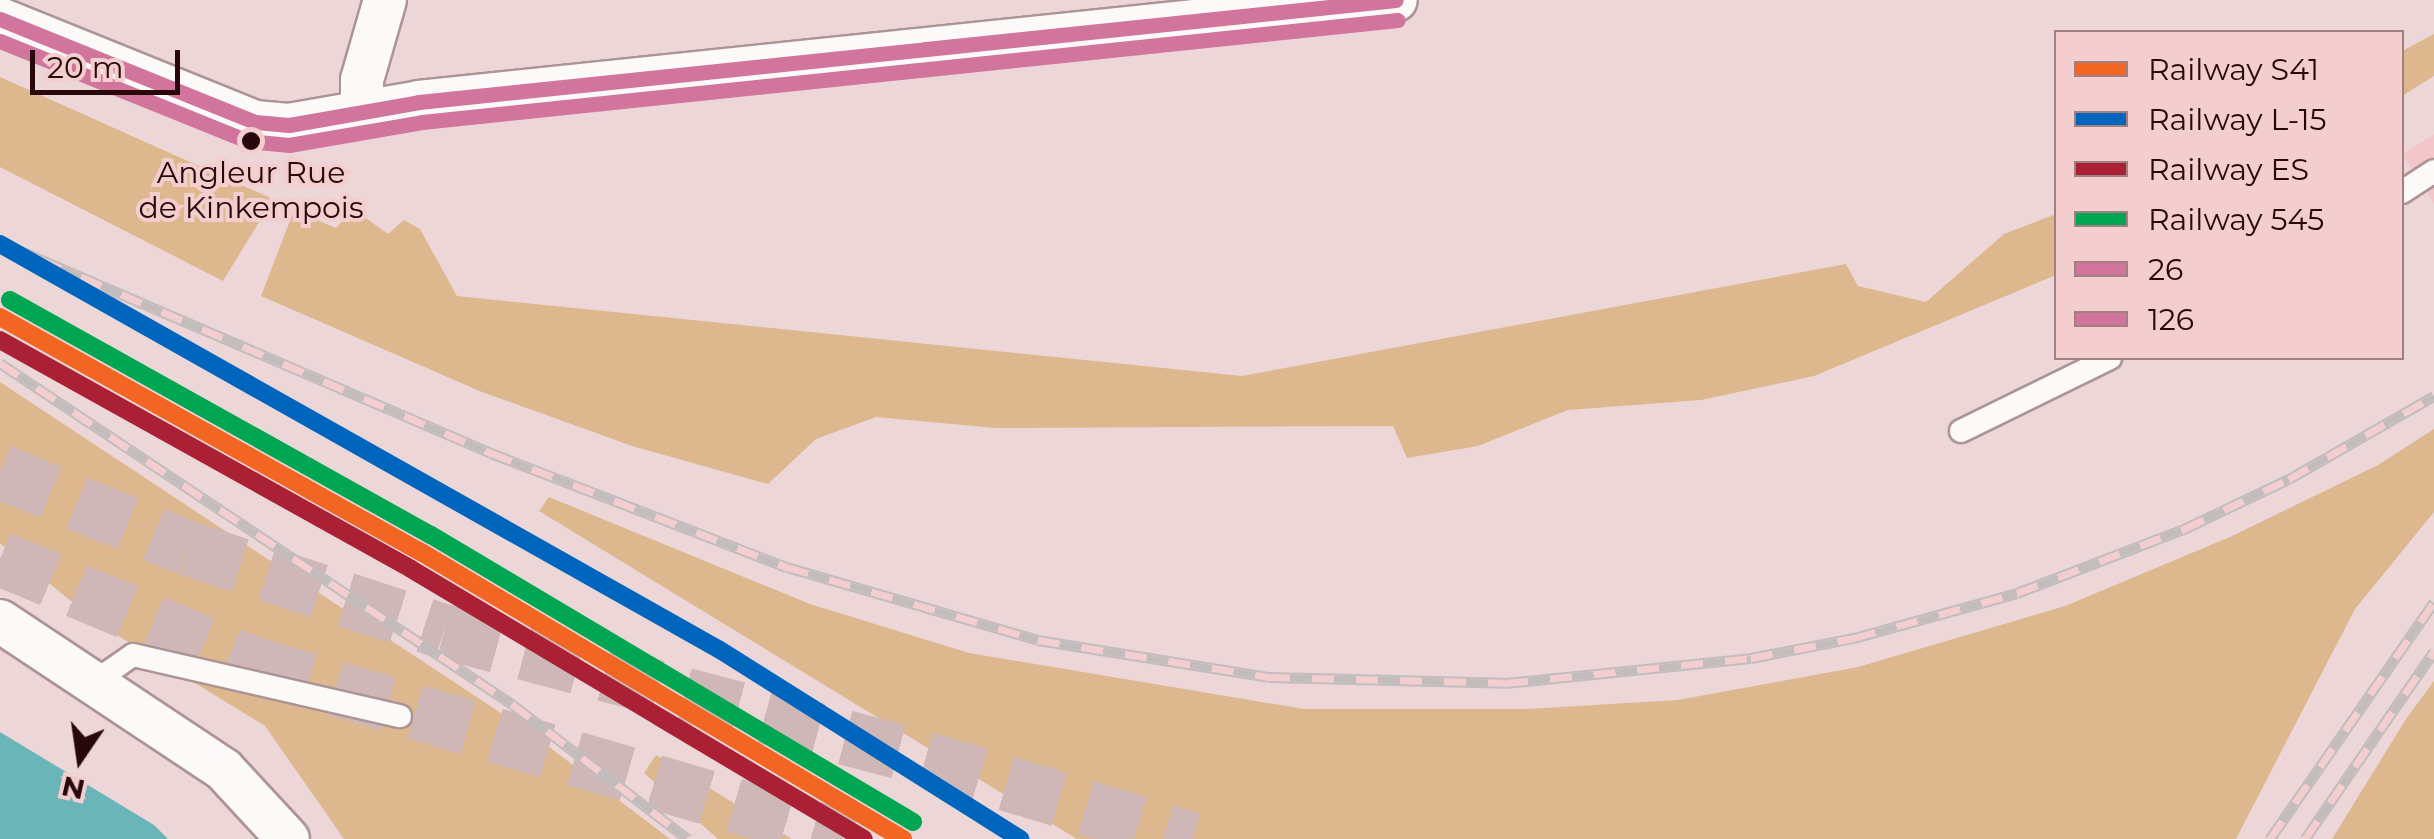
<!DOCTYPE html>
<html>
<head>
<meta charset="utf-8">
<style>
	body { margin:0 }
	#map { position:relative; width:2434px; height:839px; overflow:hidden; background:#ecd6d7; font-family:Montserrat,sans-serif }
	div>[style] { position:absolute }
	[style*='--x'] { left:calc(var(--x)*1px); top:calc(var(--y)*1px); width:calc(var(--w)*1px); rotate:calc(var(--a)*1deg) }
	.built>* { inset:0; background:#f3c7c9 }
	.green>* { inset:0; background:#ddb88f }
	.water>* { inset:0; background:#69b5b8 }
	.highway-tunnel>* { height:55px; margin-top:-27.5px; transform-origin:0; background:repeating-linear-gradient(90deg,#cfb7b8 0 55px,transparent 0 83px) }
	.roads { filter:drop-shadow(2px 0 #ac9394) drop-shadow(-2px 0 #ac9394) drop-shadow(0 2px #ac9394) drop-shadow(0 -2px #ac9394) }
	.lane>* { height:22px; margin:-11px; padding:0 11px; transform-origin:11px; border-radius:11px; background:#fcf9f9 }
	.street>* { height:42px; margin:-21px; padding:0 21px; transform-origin:21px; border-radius:21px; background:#fcf9f9 }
	.rail>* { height:11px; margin-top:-5.5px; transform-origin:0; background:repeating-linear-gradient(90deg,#f4cecf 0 22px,#c3bcbd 0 44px); box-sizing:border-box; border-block:2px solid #c3bcbd }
	.bus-1>* { height:15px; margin:-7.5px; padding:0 7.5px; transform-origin:7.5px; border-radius:7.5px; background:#d2759c }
	.bus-2>* { height:15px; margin:-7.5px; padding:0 7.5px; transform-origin:7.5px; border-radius:7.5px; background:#d2759c }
	.rail-1>* { height:18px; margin:-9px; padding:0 9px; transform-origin:9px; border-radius:9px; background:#f26522 }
	.rail-2>* { height:18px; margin:-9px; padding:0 9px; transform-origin:9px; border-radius:9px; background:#0065bd }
	.rail-3>* { height:18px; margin:-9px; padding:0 9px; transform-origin:9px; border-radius:9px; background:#aa2135 }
	.rail-4>* { height:18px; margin:-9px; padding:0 9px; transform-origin:9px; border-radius:9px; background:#00a651 }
	.dots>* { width:28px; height:28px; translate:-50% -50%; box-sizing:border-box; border:5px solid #f4cecf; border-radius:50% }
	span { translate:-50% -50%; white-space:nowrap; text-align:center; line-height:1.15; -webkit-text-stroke:8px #f4cecf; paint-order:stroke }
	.bus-label { font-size:30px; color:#28080b }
	.legend { position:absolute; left:2054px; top:30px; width:350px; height:330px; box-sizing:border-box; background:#f4cecf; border:2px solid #a27f81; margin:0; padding:12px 18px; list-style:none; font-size:30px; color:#28080b }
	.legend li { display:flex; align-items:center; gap:20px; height:50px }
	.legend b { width:50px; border:2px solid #a27f81 }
	.north { position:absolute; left:30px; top:709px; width:100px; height:100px; -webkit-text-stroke:8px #f4cecf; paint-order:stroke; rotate:193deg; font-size:28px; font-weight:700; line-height:40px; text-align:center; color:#28080b }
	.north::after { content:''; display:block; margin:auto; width:35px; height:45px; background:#28080b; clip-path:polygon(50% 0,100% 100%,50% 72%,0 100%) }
	.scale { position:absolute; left:30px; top:50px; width:150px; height:45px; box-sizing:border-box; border:5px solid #28080b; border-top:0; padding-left:12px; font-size:30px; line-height:35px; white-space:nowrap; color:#28080b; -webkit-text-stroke:8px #f4cecf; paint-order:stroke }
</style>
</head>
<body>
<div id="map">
	<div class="built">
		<div style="clip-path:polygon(2434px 135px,2434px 203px,2402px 154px)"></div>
	</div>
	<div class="green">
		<div style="clip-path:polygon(2434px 34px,2434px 76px,2402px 96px,2402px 51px)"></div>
		<div style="clip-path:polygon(0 77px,273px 199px,223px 281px,0 167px)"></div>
		<div style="clip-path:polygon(353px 209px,388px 234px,404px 220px,420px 229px,457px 296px,1242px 376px,1846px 264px,1858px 286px,1926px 302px,2004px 234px,2056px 214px,2056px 275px,1814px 376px,1701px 400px,1568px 410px,1478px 446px,1407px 458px,1393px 426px,996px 428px,876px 417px,816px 439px,768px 484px,632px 446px,482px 392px,261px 296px,294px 210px,336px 228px)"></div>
		<div style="clip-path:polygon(0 382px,531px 733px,670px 839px,344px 839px,265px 726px,99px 624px,0 543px)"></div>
		<div style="clip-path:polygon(2434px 429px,2434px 512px,2355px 609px,2236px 839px,1077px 839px,539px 511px,549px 497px,810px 604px,969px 653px,1304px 709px,1527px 709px,1678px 700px,1858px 667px,2065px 606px,2230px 537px,2378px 465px)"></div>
		<div style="clip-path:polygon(2434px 681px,2434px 839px,2332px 839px,2406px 719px)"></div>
		<div style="clip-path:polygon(656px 755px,792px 839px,718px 839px,644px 773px)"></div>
	</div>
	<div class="water">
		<div style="clip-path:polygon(0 732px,154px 825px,168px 839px,0 839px)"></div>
	</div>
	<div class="highway-tunnel">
		<div style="--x:0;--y:471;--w:203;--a:22.3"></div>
		<div style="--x:188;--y:548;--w:269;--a:18"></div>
		<div style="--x:444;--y:631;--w:500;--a:14.8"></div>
		<div style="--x:927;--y:759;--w:277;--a:16.8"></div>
		<div style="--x:0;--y:558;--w:277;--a:22.7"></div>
		<div style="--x:256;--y:665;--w:620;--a:16.3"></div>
	</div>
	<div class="roads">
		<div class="lane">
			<div style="--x:2402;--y:192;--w:38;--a:-33"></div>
			<div style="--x:1961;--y:431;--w:166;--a:-26.1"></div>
			<div style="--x:91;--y:684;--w:51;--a:-34.6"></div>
			<div style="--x:133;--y:655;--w:274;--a:12.9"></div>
		</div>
		<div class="street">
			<div style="--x:0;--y:19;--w:275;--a:22"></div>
			<div style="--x:255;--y:122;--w:34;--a:5"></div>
			<div style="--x:289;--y:125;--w:132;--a:-10"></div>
			<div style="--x:419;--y:102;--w:982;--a:-5.96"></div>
			<div style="--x:362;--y:112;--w:32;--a:-90"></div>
			<div style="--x:362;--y:80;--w:83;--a:-74"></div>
			<div style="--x:0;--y:621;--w:269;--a:33.6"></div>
			<div style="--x:224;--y:770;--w:94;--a:47.2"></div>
		</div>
	</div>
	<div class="rail">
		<div style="--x:0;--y:242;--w:534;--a:23.25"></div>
		<div style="--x:491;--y:453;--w:317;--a:21.1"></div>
		<div style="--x:787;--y:567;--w:261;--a:16.2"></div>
		<div style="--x:1038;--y:640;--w:233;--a:9.1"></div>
		<div style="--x:1268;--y:677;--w:238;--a:1.4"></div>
		<div style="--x:1506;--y:683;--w:246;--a:-5.8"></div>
		<div style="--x:1751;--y:658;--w:105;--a:-11"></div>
		<div style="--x:1854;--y:638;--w:169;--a:-15.4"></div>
		<div style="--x:2017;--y:593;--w:179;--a:-21"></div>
		<div style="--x:2184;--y:529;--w:116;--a:-25.5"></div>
		<div style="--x:2289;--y:479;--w:167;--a:-29.8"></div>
		<div style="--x:0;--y:363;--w:615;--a:33.66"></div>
		<div style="--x:512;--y:704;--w:222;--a:37.5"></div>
		<div style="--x:2270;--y:839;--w:288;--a:-55.3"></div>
		<div style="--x:2305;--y:839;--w:228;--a:-55.5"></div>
	</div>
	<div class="bus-1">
		<div style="--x:0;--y:19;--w:275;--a:22"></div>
		<div style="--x:255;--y:122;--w:34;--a:5"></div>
		<div style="--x:289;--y:125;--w:132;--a:-10"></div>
		<div style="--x:419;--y:102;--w:982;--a:-5.96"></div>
	</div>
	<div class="bus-2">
		<div style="--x:0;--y:41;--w:267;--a:22"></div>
		<div style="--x:248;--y:141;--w:41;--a:5.6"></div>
		<div style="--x:289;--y:145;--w:135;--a:-9.8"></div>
		<div style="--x:422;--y:122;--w:981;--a:-5.97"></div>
	</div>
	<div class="rail-1">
		<div style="--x:0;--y:317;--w:482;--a:29.2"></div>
		<div style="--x:421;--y:552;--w:561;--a:30.77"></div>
	</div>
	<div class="rail-2">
		<div style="--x:0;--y:244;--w:827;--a:29.42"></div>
		<div style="--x:720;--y:650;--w:355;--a:32.2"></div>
	</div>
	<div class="rail-3">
		<div style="--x:0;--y:340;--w:470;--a:29.1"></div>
		<div style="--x:411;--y:569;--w:527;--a:30.8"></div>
	</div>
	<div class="rail-4">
		<div style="--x:10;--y:300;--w:482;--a:29.2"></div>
		<div style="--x:431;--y:535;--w:561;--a:30.77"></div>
	</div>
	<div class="dots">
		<div style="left:251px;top:141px;background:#28080b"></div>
	</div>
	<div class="bus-label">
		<span style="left:251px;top:190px">Angleur Rue<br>de Kinkempois</span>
	</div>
	<ul class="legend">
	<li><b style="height:12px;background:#f26522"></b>Railway S41</li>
	<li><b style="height:12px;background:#0065bd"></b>Railway L-15</li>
	<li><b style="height:12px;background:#aa2135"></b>Railway ES</li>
	<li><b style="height:12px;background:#00a651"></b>Railway 545</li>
	<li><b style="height:12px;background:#d2759c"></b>26</li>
	<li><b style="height:12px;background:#d2759c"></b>126</li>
	</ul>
	<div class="north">N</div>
	<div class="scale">20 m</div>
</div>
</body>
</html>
